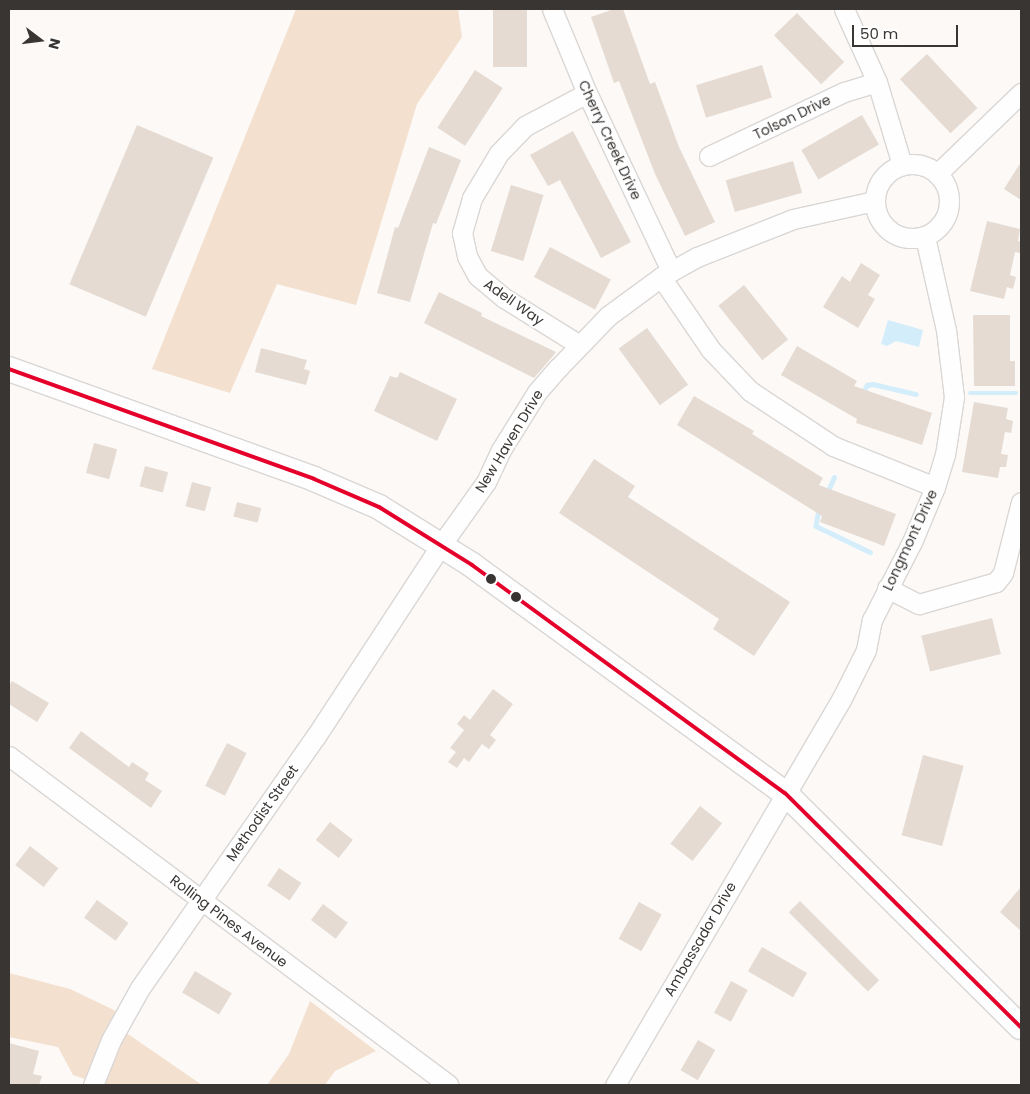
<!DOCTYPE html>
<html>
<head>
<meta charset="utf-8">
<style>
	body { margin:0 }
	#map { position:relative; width:1030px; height:1094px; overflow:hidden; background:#fcf9f7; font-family:Poppins,sans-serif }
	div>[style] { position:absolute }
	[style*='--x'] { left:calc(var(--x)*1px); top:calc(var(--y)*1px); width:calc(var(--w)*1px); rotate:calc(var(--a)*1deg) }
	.green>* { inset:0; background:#f4e0ce }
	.water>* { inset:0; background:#d3eefa }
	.stream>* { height:4.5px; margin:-2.25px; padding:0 2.25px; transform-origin:2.25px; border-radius:2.25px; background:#d3eefa }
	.building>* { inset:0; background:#e5dbd2; transform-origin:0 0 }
	.roads { filter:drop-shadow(1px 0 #d9d7d5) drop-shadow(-1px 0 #d9d7d5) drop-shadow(0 1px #d9d7d5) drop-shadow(0 -1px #d9d7d5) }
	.minor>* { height:19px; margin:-9.5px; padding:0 9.5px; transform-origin:9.5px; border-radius:9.5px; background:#fffefe }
	.minor>.ring { margin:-9.5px; padding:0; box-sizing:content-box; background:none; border:19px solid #fffefe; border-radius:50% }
	.major>* { height:24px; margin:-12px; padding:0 12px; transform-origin:12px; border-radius:12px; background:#fffefe }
	.bus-1>* { height:4px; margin:-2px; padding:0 2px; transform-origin:2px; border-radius:2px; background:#e4002b }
	.dots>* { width:14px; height:14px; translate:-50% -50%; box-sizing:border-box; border:2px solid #fff; border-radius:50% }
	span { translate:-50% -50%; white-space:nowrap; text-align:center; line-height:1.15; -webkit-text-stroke:4px #fff; paint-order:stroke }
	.street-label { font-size:14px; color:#383533 }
	.frame { position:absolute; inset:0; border:10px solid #383533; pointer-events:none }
	.north { position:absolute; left:15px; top:15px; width:50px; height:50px; -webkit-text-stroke:4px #fff; paint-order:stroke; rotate:105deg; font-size:14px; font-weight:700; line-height:20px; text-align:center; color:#383533 }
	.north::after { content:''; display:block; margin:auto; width:18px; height:22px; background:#383533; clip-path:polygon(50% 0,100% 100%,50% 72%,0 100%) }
	.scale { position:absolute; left:852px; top:25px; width:106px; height:22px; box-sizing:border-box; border:2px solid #383533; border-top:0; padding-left:6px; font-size:15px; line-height:18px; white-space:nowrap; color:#383533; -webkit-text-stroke:4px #fff; paint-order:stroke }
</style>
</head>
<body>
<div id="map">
	<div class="green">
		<div style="clip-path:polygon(296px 9px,458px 9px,462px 37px,417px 104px,356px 305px,277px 284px,230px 393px,152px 369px)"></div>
		<div style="clip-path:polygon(9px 973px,70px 989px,116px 1011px,100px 1043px,88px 1080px,73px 1075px,58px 1047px,9px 1037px)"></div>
		<div style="clip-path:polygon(310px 1001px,376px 1051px,335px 1071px,325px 1085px,267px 1085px,289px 1054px)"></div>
		<div style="clip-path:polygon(125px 1032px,202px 1085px,104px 1085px)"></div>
	</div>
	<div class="water">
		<div style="clip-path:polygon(888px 320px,923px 330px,919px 347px,896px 341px,887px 346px,881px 344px)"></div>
	</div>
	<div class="stream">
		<div style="--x:970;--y:393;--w:46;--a:0"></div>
		<div style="--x:862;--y:394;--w:10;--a:-61"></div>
		<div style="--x:867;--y:385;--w:6;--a:-9"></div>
		<div style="--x:873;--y:384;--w:44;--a:13.1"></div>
		<div style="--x:827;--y:493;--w:17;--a:-66"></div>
		<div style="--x:819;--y:509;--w:17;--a:100"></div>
		<div style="--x:816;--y:526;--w:60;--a:25.7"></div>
	</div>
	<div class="building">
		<div style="left:493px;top:9px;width:34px;height:58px"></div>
		<div style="clip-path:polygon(614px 9px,623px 9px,650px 84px,655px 82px,679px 147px,715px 222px,685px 236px,655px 174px,619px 81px,614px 83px,591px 17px)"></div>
		<div style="left:797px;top:13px;width:68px;height:32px;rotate:46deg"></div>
		<div style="left:927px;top:54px;width:74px;height:37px;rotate:47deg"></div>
		<div style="left:762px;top:65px;width:34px;height:69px;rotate:73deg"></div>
		<div style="left:475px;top:70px;width:33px;height:69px;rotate:33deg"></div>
		<div style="left:862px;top:115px;width:34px;height:70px;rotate:60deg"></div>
		<div style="left:137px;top:125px;width:83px;height:173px;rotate:23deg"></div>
		<div style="clip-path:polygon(573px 131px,631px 242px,601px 258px,560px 180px,548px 186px,530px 155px)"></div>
		<div style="clip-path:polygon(429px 147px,461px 160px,436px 224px,433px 223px,410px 302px,377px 293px,395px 227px,398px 228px)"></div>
		<div style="left:793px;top:161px;width:33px;height:70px;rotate:74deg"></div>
		<div style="clip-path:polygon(1021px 162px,1021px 200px,1004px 189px)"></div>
		<div style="left:511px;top:185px;width:34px;height:69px;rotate:17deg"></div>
		<div style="clip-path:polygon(987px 221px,1020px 229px,1018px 241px,1021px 242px,1021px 253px,1015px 252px,1010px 275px,1016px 277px,1013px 289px,1007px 287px,1004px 299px,970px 291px)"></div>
		<div style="left:550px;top:247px;width:69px;height:34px;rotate:28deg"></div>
		<div style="clip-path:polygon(861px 263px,880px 275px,868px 295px,875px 299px,858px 328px,823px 307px,842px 276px,850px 282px)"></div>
		<div style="left:744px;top:285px;width:70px;height:33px;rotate:51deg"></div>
		<div style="clip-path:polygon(439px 292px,482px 313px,481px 316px,556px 352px,553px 356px,534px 378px,424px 323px)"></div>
		<div style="clip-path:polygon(973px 315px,1010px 315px,1010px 361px,1015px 361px,1015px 386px,974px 386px)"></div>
		<div style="left:647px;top:328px;width:70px;height:35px;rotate:54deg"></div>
		<div style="clip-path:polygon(797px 346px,857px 381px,854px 386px,932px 413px,922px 445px,856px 423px,857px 419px,781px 375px)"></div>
		<div style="clip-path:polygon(261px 348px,307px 360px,304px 369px,310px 371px,306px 385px,255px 372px)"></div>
		<div style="clip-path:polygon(400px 372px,457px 399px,437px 441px,374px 411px,390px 376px,397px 378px)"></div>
		<div style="clip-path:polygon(694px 396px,754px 431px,752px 434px,823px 478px,819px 485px,896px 514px,884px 546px,820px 522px,822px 516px,677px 425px)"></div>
		<div style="clip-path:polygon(974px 402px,1008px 408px,1006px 419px,1013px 421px,1011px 433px,1005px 432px,1001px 454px,1008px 455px,1006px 467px,1000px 467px,998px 478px,962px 472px)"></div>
		<div style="left:94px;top:443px;width:24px;height:31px;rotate:15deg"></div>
		<div style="clip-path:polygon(594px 459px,635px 486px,628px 497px,790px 602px,754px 656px,713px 629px,719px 619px,559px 513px)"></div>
		<div style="left:145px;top:466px;width:24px;height:21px;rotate:15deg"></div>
		<div style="left:192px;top:482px;width:20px;height:25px;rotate:15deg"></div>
		<div style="left:237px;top:502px;width:25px;height:15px;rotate:14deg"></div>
		<div style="left:992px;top:618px;width:37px;height:73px;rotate:76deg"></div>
		<div style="clip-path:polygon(12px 681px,49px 703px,37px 722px,9px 704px,9px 686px)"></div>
		<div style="clip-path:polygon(493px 689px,513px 704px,490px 735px,496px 740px,489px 749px,482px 744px,469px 762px,464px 758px,457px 768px,448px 762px,456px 752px,450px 748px,464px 730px,457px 724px,464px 715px,470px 720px)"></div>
		<div style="clip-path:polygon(81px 731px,129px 767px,132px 762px,149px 773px,145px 780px,162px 791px,151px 808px,69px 748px)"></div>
		<div style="left:227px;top:743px;width:22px;height:48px;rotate:27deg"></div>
		<div style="left:923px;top:755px;width:42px;height:83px;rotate:15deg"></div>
		<div style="left:700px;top:806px;width:28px;height:48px;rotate:38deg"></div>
		<div style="left:330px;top:822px;width:29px;height:23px;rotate:38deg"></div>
		<div style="left:30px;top:846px;width:36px;height:24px;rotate:38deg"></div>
		<div style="left:279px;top:868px;width:27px;height:21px;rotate:34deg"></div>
		<div style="clip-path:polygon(1021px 887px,1021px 931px,1000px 912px)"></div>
		<div style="left:97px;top:900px;width:39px;height:22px;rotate:36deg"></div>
		<div style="left:800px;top:901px;width:112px;height:16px;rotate:45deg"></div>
		<div style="left:639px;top:902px;width:26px;height:42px;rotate:29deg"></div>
		<div style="left:323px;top:904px;width:31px;height:20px;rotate:37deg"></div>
		<div style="left:762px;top:947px;width:52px;height:28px;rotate:30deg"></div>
		<div style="left:195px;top:971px;width:43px;height:25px;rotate:31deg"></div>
		<div style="left:731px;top:981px;width:19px;height:36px;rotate:28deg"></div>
		<div style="left:698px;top:1040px;width:20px;height:35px;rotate:30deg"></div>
		<div style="clip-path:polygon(9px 1043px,39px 1051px,33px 1074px,42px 1076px,39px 1085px,9px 1085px)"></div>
	</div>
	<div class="roads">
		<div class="minor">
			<div style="--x:552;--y:9;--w:91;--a:67.4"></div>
			<div style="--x:587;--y:93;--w:197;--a:64.7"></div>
			<div style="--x:844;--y:9;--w:80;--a:65.7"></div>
			<div style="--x:877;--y:82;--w:87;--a:73.2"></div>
			<div style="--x:709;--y:156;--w:149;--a:-25.4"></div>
			<div style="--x:844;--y:92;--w:34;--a:-17"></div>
			<div class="ring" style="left:875px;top:164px;width:55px;height:55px"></div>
			<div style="--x:937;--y:174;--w:117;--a:-44"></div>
			<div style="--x:661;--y:277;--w:88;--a:55.6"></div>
			<div style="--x:711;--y:350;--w:57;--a:46.4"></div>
			<div style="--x:750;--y:391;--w:100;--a:33.5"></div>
			<div style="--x:833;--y:446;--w:110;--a:21.9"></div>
			<div style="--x:578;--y:344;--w:87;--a:-148.1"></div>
			<div style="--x:504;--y:298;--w:35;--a:-140"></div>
			<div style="--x:477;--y:275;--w:21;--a:-118"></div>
			<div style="--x:467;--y:256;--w:24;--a:-102"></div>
			<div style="--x:462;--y:233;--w:36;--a:-74"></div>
			<div style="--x:472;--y:198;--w:52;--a:-59"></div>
			<div style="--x:499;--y:153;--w:37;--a:-46"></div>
			<div style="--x:525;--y:126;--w:70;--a:-28"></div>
			<div style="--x:887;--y:588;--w:36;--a:27"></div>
			<div style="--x:919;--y:604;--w:80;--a:-15.9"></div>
			<div style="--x:996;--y:582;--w:11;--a:-52"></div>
			<div style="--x:1003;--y:573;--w:73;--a:-75.8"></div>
			<div style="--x:9;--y:756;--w:549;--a:36.79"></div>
			<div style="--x:93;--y:1085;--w:48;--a:-68.2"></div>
			<div style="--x:111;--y:1040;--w:60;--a:-60.9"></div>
			<div style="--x:140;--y:988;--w:307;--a:-55.1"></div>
			<div style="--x:316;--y:736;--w:228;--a:-56.8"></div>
			<div style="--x:441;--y:545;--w:77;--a:-54.5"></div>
			<div style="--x:486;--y:482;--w:35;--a:-65"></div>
			<div style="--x:501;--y:450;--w:68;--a:-58.2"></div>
			<div style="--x:537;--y:392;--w:32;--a:-49"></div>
			<div style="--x:558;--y:368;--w:72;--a:-46.1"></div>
			<div style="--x:608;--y:316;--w:66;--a:-36.3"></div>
			<div style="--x:661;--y:277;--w:41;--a:-29.1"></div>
			<div style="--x:697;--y:257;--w:103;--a:-21.6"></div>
			<div style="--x:793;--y:219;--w:83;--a:-12.5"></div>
			<div style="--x:615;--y:1085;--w:446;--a:-59.6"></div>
			<div style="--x:841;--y:700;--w:56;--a:-63.4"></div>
			<div style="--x:866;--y:650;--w:31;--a:-79"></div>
			<div style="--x:872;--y:620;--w:88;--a:-62.9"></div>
			<div style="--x:912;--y:542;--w:60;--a:-67.3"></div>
			<div style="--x:935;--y:487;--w:34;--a:-73"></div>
			<div style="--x:945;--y:455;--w:59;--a:-81.2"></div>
			<div style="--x:954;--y:397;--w:67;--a:-96.8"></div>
			<div style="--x:946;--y:330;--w:95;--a:-102.7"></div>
		</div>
		<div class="major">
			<div style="--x:9;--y:369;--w:324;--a:19.8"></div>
			<div style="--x:314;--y:479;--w:71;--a:23.3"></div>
			<div style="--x:379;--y:507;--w:110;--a:31.9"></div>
			<div style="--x:472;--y:565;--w:387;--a:36.1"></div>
			<div style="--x:785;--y:793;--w:332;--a:44.8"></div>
		</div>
	</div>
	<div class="bus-1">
		<div style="--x:9;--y:369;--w:324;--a:19.8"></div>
		<div style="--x:314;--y:479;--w:71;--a:23.3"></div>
		<div style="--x:379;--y:507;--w:110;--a:31.9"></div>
		<div style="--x:472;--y:565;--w:387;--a:36.1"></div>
		<div style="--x:785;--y:793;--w:332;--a:44.8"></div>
	</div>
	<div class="dots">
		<div style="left:491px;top:579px;background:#383533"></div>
		<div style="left:516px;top:597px;background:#383533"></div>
	</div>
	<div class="street-label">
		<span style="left:792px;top:117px;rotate:-26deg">Tolson Drive</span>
		<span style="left:610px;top:140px;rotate:65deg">Cherry Creek Drive</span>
		<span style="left:514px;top:302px;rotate:35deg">Adell Way</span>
		<span style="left:509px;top:441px;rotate:-59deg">New Haven Drive</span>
		<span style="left:910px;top:540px;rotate:-65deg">Longmont Drive</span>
		<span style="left:262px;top:813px;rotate:-55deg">Methodist Street</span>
		<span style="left:229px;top:921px;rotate:37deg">Rolling Pines Avenue</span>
		<span style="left:700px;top:939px;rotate:-60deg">Ambassador Drive</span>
	</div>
	<div class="frame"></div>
	<div class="north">N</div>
	<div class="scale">50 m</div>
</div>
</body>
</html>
